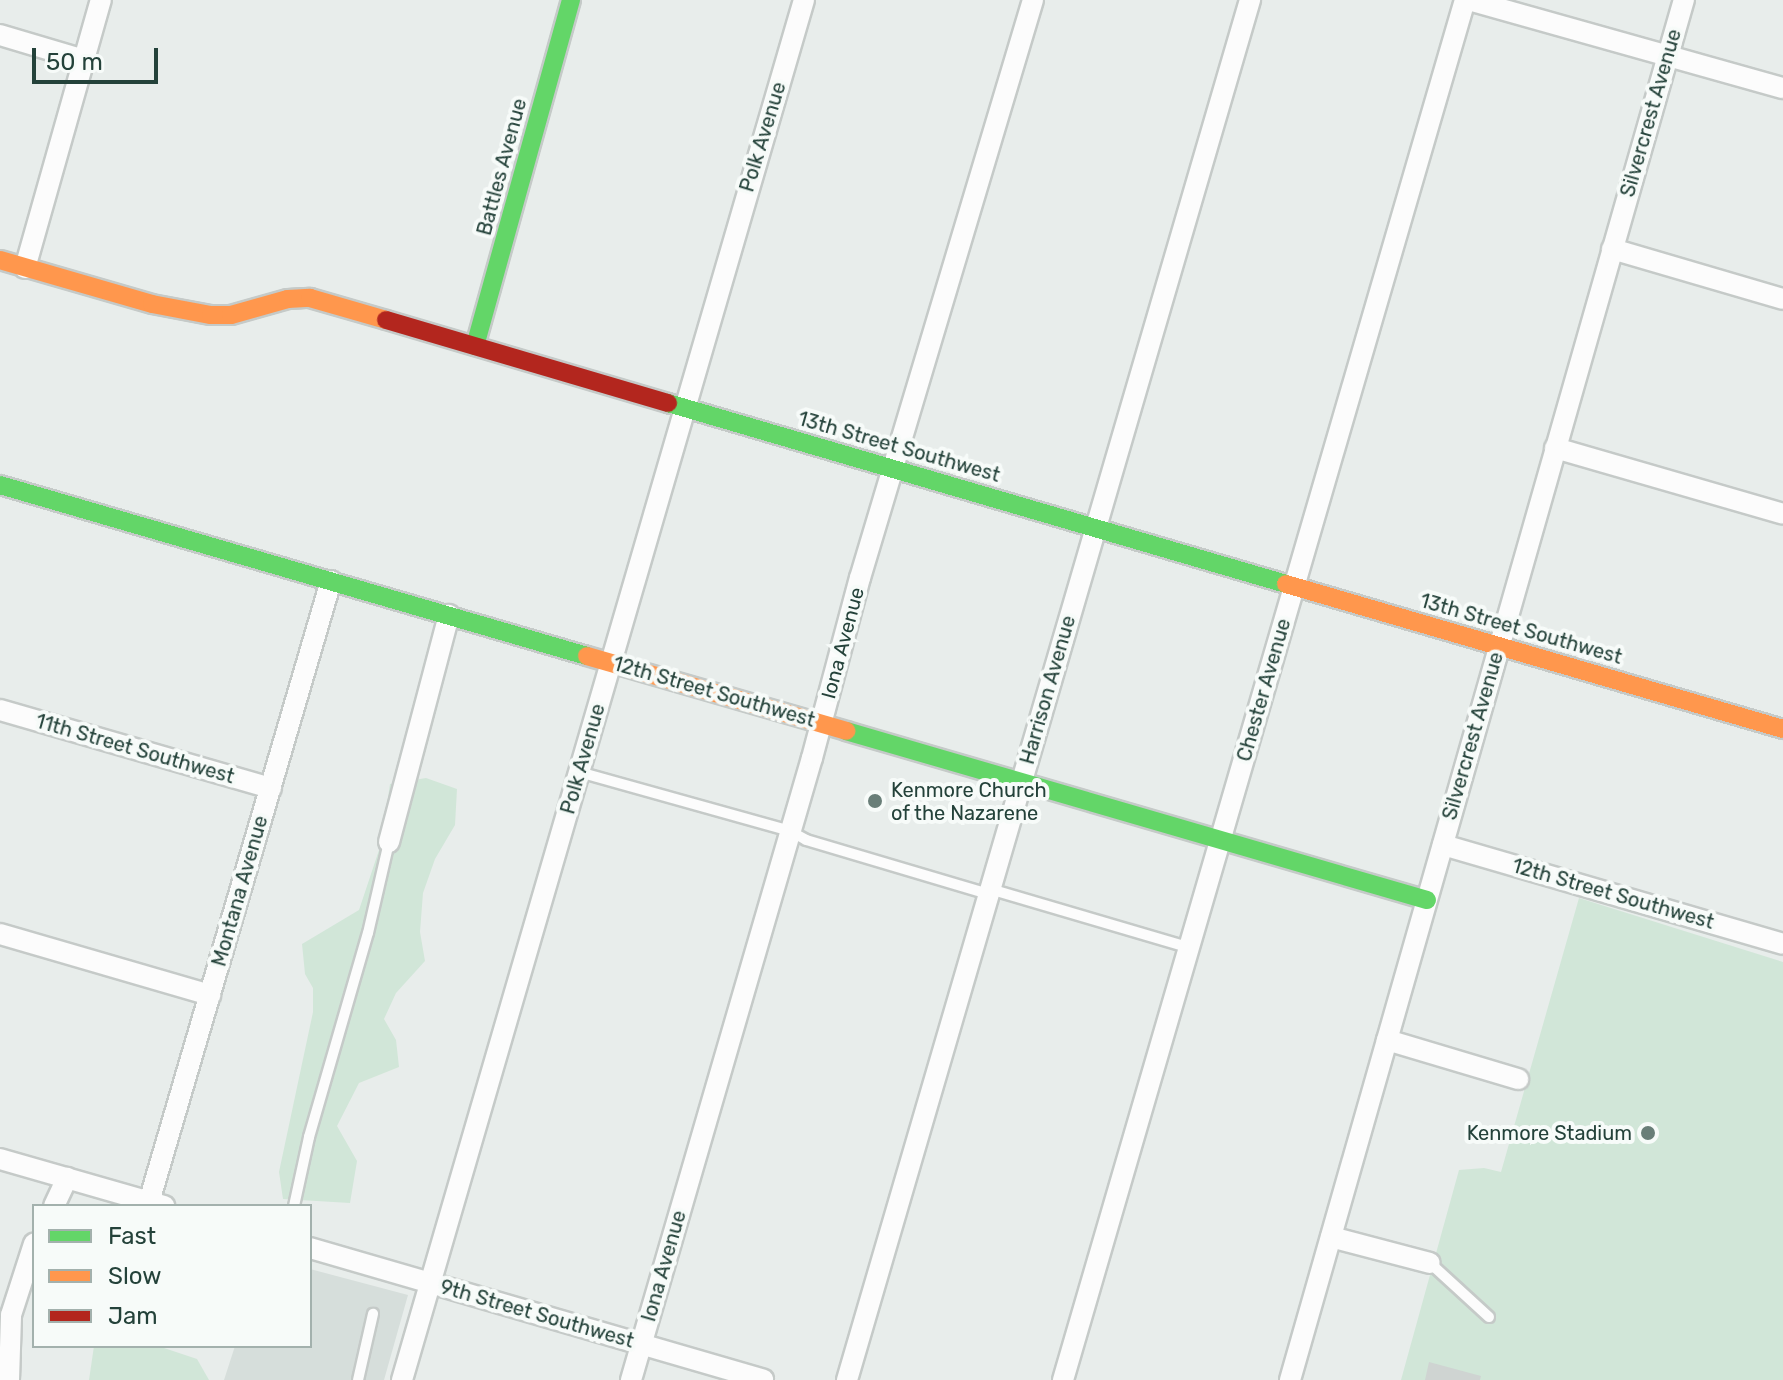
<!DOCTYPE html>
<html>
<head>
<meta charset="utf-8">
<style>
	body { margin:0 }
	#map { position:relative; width:1783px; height:1380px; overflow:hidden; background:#e8edeb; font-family:Rubik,sans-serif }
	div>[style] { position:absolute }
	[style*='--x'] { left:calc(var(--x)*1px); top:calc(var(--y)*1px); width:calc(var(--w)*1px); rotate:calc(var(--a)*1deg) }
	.built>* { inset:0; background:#d6dedb }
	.green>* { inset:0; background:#d1e6d8 }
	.building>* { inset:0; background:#cfd4d2 }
	.roads { filter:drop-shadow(2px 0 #c5cac8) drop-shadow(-2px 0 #c5cac8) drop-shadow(0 2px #c5cac8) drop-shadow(0 -2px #c5cac8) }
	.lane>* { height:10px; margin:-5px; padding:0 5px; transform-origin:5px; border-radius:5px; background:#fcfcfc }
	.street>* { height:20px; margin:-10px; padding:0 10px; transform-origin:10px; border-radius:10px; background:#fcfcfc }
	.fast>* { height:18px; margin:-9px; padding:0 9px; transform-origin:9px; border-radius:9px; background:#63d668 }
	.slow>* { height:18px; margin:-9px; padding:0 9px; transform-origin:9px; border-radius:9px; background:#ff974d }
	.jam>* { height:18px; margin:-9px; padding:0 9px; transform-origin:9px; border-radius:9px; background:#b3261e }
	.dots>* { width:22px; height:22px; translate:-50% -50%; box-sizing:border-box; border:4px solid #f7fbf9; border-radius:50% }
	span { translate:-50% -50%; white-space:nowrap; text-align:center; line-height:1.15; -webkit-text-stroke:8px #f7fbf9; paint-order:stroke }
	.street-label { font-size:20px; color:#24423a }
	.poi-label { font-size:20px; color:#24423a }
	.left { translate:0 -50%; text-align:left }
	.right { translate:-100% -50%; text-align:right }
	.legend { position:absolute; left:32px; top:1204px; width:280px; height:144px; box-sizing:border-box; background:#f7fbf9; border:2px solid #a3b1ad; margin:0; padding:10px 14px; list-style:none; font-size:24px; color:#24423a }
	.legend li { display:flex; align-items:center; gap:16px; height:40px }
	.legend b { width:40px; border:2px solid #a3b1ad }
	.scale { position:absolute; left:32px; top:48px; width:126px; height:36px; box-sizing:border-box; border:4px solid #24423a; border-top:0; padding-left:10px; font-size:24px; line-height:28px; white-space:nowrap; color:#24423a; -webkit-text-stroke:6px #f7fbf9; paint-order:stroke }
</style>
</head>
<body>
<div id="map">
	<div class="built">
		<div style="clip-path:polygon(310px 1269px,408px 1295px,384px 1380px,224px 1380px,235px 1346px,310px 1346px)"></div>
	</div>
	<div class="green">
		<div style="clip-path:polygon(426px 778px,457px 789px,455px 825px,435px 859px,423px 893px,420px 932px,425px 961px,396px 993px,384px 1019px,396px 1040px,399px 1067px,359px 1083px,337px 1126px,357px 1161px,350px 1203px,283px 1199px,279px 1172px,313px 1012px,313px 988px,305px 974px,302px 944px,359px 910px,381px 844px,390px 784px)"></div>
		<div style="clip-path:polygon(1579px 898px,1783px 962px,1783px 1380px,1401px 1380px,1459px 1170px,1484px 1168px,1501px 1172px)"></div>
		<div style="clip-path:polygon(94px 1346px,158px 1346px,197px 1359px,209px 1380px,89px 1380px)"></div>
	</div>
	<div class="building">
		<div style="clip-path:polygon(1429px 1362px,1481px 1376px,1480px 1380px,1425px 1380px)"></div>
	</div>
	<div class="roads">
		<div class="lane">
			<div style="--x:579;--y:772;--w:219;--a:15.6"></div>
			<div style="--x:790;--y:831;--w:18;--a:29"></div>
			<div style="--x:806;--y:840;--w:190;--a:16.5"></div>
			<div style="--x:990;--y:889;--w:209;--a:16.4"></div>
			<div style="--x:294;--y:1206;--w:71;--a:-77.7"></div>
			<div style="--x:309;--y:1137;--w:212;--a:-73.9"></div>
			<div style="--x:368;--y:933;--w:93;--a:-77"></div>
			<div style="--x:1430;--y:1263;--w:80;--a:42.5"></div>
			<div style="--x:358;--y:1380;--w:68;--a:-77.2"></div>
		</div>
		<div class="street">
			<div style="--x:1469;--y:0;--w:326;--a:15.7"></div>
			<div style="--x:0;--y:35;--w:88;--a:16.6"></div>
			<div style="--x:1612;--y:249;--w:178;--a:16.3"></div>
			<div style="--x:25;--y:268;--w:279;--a:-74.2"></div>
			<div style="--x:1555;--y:448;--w:237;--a:16.1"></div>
			<div style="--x:0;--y:710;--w:282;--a:16.1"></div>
			<div style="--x:389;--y:842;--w:235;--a:-75.2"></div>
			<div style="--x:1443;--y:845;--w:354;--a:16.2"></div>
			<div style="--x:0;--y:934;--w:219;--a:16.2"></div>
			<div style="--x:1387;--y:1040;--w:137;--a:16.6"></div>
			<div style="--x:0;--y:1159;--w:171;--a:16"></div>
			<div style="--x:149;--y:1202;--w:647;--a:-73.67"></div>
			<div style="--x:54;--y:1206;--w:31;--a:-65"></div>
			<div style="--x:1331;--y:1237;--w:102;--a:14.7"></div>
			<div style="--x:310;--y:1248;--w:472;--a:16.2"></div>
			<div style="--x:9;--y:1380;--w:65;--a:-88.2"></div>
			<div style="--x:11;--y:1315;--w:75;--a:-72.1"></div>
			<div style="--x:402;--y:1380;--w:1437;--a:-73.76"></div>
			<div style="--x:631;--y:1380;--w:648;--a:-73.78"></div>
			<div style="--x:812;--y:758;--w:186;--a:-75.1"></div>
			<div style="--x:860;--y:578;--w:603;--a:-73.34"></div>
			<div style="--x:847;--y:1380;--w:1438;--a:-73.72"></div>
			<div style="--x:1063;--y:1380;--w:1437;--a:-73.76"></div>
			<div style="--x:1290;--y:1380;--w:1435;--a:-74.07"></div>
		</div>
		<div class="fast">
			<div style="--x:475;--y:346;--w:359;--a:-74.5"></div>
			<div style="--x:668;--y:403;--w:644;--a:16.32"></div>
			<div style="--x:0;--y:485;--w:611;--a:16.24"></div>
			<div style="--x:846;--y:731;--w:605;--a:16.22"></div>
		</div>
		<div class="slow">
			<div style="--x:0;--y:260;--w:158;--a:16.1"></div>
			<div style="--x:152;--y:304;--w:60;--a:10.6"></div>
			<div style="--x:211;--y:315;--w:20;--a:0"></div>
			<div style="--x:231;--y:315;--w:59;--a:-15.7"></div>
			<div style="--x:288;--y:299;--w:22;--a:-3"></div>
			<div style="--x:310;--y:298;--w:79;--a:16.1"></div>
			<div style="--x:1286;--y:584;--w:518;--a:16.26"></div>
			<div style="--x:587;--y:656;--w:270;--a:16.1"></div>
		</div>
		<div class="jam">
			<div style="--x:386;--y:320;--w:294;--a:16.4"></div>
		</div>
	</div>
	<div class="dots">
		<div style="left:875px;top:801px;background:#697e78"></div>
		<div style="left:1648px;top:1133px;background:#697e78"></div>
	</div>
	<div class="street-label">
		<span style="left:1651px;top:113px;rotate:-74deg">Silvercrest Avenue</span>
		<span style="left:763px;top:137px;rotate:-73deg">Polk Avenue</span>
		<span style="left:502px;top:167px;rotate:-75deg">Battles Avenue</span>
		<span style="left:899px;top:447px;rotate:16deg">13th Street Southwest</span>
		<span style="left:1521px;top:629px;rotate:16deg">13th Street Southwest</span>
		<span style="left:843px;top:643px;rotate:-75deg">Iona Avenue</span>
		<span style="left:1048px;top:690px;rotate:-74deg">Harrison Avenue</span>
		<span style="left:1264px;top:690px;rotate:-74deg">Chester Avenue</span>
		<span style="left:714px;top:692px;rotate:16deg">12th Street Southwest</span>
		<span style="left:1473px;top:736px;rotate:-74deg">Silvercrest Avenue</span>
		<span style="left:135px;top:749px;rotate:16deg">11th Street Southwest</span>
		<span style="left:583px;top:759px;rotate:-74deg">Polk Avenue</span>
		<span style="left:240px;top:891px;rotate:-74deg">Montana Avenue</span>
		<span style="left:1613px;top:894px;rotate:16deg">12th Street Southwest</span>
		<span style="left:664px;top:1266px;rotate:-74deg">Iona Avenue</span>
		<span style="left:537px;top:1314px;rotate:16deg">9th Street Southwest</span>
	</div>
	<div class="poi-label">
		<span class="left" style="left:891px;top:802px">Kenmore Church<br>of the Nazarene</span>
		<span class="right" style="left:1632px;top:1133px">Kenmore Stadium</span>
	</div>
	<ul class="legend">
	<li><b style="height:10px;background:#63d668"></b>Fast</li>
	<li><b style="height:10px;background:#ff974d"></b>Slow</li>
	<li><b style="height:10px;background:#b3261e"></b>Jam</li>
	</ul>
	<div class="scale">50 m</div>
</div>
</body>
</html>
